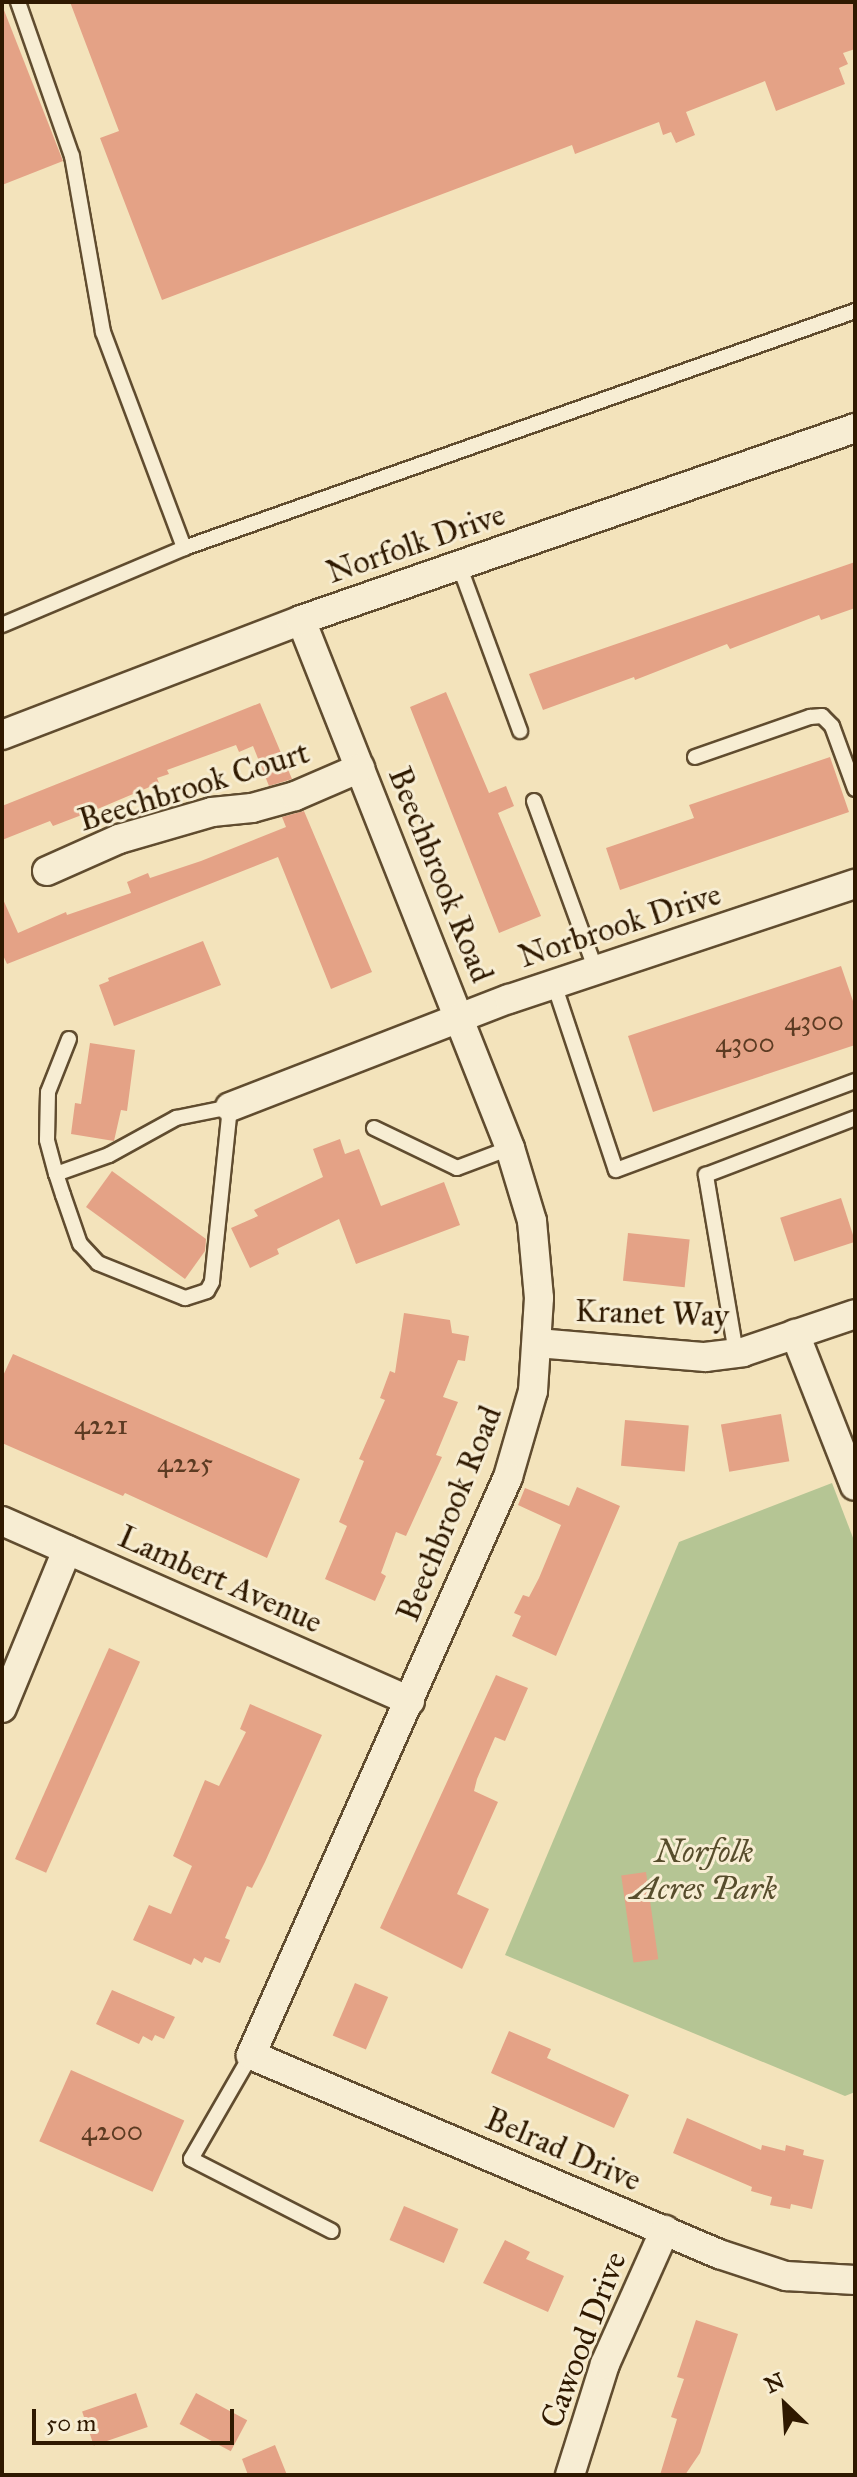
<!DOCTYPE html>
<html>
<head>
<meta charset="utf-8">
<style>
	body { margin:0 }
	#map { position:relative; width:857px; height:2477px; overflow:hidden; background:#f3e3bb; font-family:"IM FELL Great Primer",serif }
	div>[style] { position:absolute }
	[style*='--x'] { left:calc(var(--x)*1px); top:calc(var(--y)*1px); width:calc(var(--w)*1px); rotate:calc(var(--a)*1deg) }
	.green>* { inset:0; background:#b5c594 }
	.building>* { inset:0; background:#e4a286; transform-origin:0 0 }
	.roads { filter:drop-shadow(2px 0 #604c2f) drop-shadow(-2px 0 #604c2f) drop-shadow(0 2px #604c2f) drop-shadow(0 -2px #604c2f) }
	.lane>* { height:14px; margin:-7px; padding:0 7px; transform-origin:7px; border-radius:7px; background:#f7edd3 }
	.street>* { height:28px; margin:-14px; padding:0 14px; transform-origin:14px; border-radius:14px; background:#f7edd3 }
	span { translate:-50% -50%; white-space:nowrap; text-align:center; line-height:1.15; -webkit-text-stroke:6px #f7edd3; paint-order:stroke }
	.number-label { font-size:28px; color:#5c3b22 }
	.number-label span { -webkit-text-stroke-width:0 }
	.street-label { font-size:32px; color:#2f1900 }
	.park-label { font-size:32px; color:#574d2c; font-style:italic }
	.frame { position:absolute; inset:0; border:4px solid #2f1900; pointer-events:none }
	.north { position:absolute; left:745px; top:2365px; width:80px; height:80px; -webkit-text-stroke:6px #f7edd3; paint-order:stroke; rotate:335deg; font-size:22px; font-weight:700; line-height:32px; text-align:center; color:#2f1900 }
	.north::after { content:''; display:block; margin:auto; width:28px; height:36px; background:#2f1900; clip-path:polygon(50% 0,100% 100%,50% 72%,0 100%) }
	.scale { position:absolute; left:32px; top:2409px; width:202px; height:36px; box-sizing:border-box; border:4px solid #2f1900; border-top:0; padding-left:10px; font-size:24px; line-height:28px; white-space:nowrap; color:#2f1900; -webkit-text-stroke:6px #f7edd3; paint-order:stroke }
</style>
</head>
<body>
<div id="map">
	<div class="green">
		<div style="clip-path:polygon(832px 1483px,855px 1543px,855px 2092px,845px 2096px,505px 1955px,679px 1542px)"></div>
	</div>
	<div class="building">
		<div style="clip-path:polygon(70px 2px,855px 2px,855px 49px,843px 53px,848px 64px,839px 68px,845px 84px,776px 111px,765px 81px,686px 112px,695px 135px,676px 143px,671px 132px,663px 135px,659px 122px,575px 154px,572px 145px,162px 300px,100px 138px,119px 131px)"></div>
		<div style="clip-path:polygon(2px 5px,63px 161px,2px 185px)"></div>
		<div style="clip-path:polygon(855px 562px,855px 608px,821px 620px,819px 615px,730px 649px,727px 644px,635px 680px,634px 677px,543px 710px,529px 674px)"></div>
		<div style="clip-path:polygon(446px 692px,489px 793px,506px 786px,514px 806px,498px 813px,541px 916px,499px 933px,410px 707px)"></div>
		<div style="clip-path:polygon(260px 703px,292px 779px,269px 786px,253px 746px,239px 752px,236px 745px,167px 770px,169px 774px,157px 778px,159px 783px,100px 808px,53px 826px,50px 821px,2px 840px,2px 806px)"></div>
		<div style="clip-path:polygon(830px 757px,849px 812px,620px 890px,606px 848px,694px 818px,689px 805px)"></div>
		<div style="clip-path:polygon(304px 811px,372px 972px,331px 989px,278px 857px,7px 964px,2px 953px,2px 897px,18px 933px,66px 912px,67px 915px,131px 893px,127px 882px,136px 878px,148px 873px,150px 878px,201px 861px,286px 827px,282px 817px)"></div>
		<div style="clip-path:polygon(203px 941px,221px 985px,114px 1026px,99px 985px,109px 981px,108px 978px)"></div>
		<div style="clip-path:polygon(841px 966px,855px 1007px,855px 1045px,653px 1112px,628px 1036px)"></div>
		<div style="clip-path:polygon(90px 1043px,135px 1050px,127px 1111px,121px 1110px,114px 1141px,71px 1134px,75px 1103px,81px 1104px)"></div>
		<div style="clip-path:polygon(340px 1139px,345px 1154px,359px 1149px,381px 1206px,444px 1182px,460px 1225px,356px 1264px,339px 1219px,277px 1249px,279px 1254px,250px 1268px,231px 1228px,258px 1216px,254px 1210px,323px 1177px,313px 1149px)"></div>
		<div style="clip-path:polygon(112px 1171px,206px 1239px,205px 1251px,185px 1279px,86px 1207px)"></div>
		<div style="left:841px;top:1198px;width:46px;height:64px;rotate:72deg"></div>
		<div style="left:628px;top:1233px;width:62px;height:48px;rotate:6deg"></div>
		<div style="clip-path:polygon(404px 1313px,450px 1320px,452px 1333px,469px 1336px,465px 1361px,458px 1360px,443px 1397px,458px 1402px,436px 1455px,442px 1457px,406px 1536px,396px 1532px,381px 1573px,386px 1576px,375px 1601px,325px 1579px,347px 1526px,339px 1522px,364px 1461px,359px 1459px,385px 1400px,380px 1398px,390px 1371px,395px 1373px)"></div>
		<div style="clip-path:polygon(13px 1354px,300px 1479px,267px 1558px,125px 1493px,123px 1496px,2px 1443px,2px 1378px)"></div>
		<div style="left:781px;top:1414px;width:48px;height:61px;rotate:80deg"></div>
		<div style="left:625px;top:1420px;width:64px;height:46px;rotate:5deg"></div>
		<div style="clip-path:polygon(577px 1487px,620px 1506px,556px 1656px,512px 1636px,521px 1616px,514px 1613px,523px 1595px,529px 1597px,539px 1578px,561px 1525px,518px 1505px,525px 1488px,569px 1506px)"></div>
		<div style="left:109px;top:1648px;width:34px;height:231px;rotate:24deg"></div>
		<div style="clip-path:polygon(496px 1675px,528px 1688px,505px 1741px,495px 1737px,477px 1779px,474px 1791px,498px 1802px,457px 1894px,489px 1909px,462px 1969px,380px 1928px)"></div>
		<div style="clip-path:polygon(250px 1704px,322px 1735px,265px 1862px,252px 1888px,247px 1886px,225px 1938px,230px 1940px,220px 1963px,205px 1957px,202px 1963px,194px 1958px,191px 1965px,133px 1940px,149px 1905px,171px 1914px,192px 1866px,173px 1856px,205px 1780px,219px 1786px,246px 1732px,240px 1729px)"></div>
		<div style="left:646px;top:1872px;width:88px;height:25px;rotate:82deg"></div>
		<div style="left:355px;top:1983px;width:36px;height:57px;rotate:23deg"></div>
		<div style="clip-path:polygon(112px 1990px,175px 2017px,164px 2039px,155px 2035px,152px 2041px,143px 2036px,139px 2044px,96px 2024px)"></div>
		<div style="clip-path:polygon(509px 2031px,551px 2049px,547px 2058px,629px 2095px,614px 2128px,491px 2073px)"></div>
		<div style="left:71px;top:2070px;width:124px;height:78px;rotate:24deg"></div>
		<div style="clip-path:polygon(687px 2118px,761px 2150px,762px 2145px,785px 2151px,786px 2145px,804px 2150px,803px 2155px,824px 2160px,812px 2209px,791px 2204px,790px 2209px,770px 2205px,772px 2197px,751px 2191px,752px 2187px,673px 2153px)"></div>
		<div style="left:404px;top:2206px;width:59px;height:37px;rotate:23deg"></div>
		<div style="clip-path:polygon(505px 2240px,530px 2252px,526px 2259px,564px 2276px,548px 2312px,483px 2283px)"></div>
		<div style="clip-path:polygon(696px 2320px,738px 2334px,700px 2453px,685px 2475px,660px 2475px,677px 2419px,671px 2417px,684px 2379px,677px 2377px)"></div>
		<div style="left:136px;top:2393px;width:36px;height:57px;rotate:71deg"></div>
		<div style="left:196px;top:2393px;width:58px;height:35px;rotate:28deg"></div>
		<div style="clip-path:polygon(275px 2445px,287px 2475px,248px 2475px,242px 2459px)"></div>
	</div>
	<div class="roads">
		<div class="lane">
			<div style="--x:18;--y:2;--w:163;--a:70.7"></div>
			<div style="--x:72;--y:156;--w:179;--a:80"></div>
			<div style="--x:103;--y:332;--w:231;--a:69.4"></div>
			<div style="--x:459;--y:565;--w:177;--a:69.8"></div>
			<div style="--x:2;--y:625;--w:198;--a:-22.9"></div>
			<div style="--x:184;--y:548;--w:712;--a:-19.45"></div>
			<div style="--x:695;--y:757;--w:122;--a:-19.2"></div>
			<div style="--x:810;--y:717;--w:12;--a:-5"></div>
			<div style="--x:822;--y:716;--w:14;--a:45"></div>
			<div style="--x:832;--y:726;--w:67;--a:69.9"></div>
			<div style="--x:534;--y:801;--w:180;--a:69.9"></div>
			<div style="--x:554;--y:984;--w:196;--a:71.6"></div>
			<div style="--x:616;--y:1170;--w:255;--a:-20.4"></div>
			<div style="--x:374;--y:1128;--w:92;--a:25.7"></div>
			<div style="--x:457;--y:1168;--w:57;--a:-20.7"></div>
			<div style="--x:56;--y:1174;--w:56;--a:-19.7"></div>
			<div style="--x:109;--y:1155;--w:77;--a:-28.9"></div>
			<div style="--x:176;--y:1118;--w:55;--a:-11.5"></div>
			<div style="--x:230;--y:1107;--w:176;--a:95.9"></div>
			<div style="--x:212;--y:1282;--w:10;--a:119"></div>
			<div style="--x:207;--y:1291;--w:23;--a:162"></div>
			<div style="--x:185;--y:1298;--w:94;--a:-158.1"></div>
			<div style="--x:98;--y:1263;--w:26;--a:-133"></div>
			<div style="--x:80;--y:1244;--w:52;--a:-109.1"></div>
			<div style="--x:63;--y:1195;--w:22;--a:-108"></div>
			<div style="--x:56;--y:1174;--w:35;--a:-105"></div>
			<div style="--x:47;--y:1140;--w:48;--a:-88.8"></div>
			<div style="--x:48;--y:1092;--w:57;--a:-68.4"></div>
			<div style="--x:736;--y:1353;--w:181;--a:-99.6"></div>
			<div style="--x:706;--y:1175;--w:160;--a:-20.9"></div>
			<div style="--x:251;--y:2055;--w:120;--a:120"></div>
			<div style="--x:191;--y:2159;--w:158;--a:27.1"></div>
		</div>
		<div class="street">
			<div style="--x:301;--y:620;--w:568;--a:68.4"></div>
			<div style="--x:510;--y:1148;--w:76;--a:73.2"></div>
			<div style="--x:532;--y:1221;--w:77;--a:84.8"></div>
			<div style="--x:539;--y:1298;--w:93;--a:93.7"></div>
			<div style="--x:533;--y:1391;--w:90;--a:106.2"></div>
			<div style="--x:508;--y:1477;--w:633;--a:113.97"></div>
			<div style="--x:251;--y:2055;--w:509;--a:23.04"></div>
			<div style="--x:719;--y:2254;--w:71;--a:18.2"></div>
			<div style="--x:786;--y:2276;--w:69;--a:3.3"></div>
			<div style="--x:2;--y:735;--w:320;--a:-21"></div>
			<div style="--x:301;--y:620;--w:586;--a:-19.11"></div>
			<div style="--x:47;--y:871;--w:79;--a:-24"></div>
			<div style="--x:119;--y:839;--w:97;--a:-16.2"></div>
			<div style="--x:212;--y:812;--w:40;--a:-5.7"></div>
			<div style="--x:252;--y:808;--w:45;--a:-15.6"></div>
			<div style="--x:295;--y:796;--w:71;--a:-23.3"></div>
			<div style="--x:230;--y:1107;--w:299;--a:-21.2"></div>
			<div style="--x:509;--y:999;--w:365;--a:-18.4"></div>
			<div style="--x:795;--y:1334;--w:163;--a:68.5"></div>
			<div style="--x:537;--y:1343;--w:169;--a:4.8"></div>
			<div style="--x:705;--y:1357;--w:38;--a:-7"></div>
			<div style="--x:743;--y:1352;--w:118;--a:-18.7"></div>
			<div style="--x:2;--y:1521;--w:446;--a:23.8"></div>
			<div style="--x:2;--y:1708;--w:171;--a:-67.6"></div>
			<div style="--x:570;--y:2475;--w:116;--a:-72.5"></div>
			<div style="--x:605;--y:2364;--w:147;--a:-65.9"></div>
		</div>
	</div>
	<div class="number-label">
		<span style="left:814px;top:1021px">4300</span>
		<span style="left:745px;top:1043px">4300</span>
		<span style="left:101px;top:1425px">4221</span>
		<span style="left:185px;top:1463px">4225</span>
		<span style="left:112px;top:2131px">4200</span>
	</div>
	<div class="street-label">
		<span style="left:416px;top:544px;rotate:-19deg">Norfolk Drive</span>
		<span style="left:194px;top:787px;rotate:-17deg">Beechbrook Court</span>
		<span style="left:440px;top:875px;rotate:68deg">Beechbrook Road</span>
		<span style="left:620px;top:926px;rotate:-18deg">Norbrook Drive</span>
		<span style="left:652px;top:1314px;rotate:2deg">Kranet Way</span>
		<span style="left:450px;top:1514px;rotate:-68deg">Beechbrook Road</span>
		<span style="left:220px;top:1580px;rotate:24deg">Lambert Avenue</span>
		<span style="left:563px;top:2150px;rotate:23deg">Belrad Drive</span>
		<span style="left:584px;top:2340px;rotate:-69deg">Cawood Drive</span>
	</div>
	<div class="park-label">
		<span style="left:704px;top:1871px">Norfolk<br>Acres Park</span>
	</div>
	<div class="frame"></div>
	<div class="north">N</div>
	<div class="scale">50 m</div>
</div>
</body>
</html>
